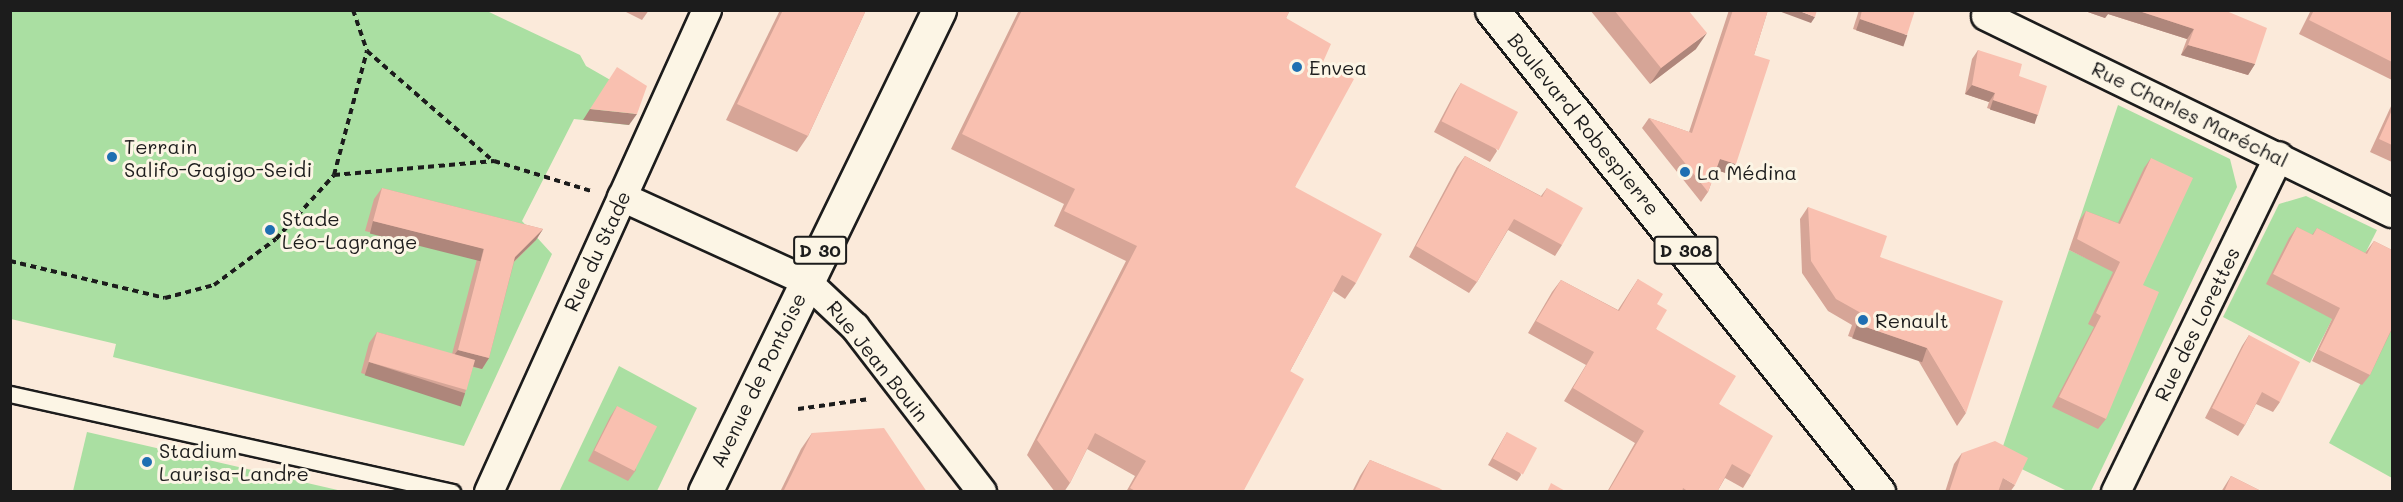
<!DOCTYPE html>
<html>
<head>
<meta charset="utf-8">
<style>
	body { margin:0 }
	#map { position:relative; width:2403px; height:502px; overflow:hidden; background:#fbeada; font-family:Mali,sans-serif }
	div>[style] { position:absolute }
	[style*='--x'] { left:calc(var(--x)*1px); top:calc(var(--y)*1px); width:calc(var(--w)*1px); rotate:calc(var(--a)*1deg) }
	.green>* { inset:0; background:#aadfa2 }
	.path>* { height:4px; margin-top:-2px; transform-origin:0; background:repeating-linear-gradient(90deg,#1c1c1c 0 6px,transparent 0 10.5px) }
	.roads { filter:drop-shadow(2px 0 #1c1c1c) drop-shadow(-2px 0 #1c1c1c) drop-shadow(0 2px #1c1c1c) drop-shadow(0 -2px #1c1c1c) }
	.service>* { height:15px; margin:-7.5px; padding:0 7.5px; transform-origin:7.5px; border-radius:7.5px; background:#fcf5e5 }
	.minor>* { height:28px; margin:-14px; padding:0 14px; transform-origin:14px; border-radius:14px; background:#fcf5e5 }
	.primary>* { height:33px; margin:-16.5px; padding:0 16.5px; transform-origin:16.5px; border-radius:16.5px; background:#fcf5e5 }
	.wall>* { inset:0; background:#d6a597 }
	.shaded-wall>* { inset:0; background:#ae867b; transform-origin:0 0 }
	.building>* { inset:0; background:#f9c0b0; transform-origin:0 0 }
	.dots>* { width:16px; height:16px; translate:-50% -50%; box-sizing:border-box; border:3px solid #fcf5e5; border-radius:50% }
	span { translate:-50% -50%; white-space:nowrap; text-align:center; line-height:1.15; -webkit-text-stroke:6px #fcf5e5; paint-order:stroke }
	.shield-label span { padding:2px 4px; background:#fcf5e5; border:2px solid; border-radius:4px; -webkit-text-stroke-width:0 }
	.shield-label { font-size:18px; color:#1c1c1c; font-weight:700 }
	.poi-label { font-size:20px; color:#1c1c1c }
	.left { translate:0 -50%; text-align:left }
	.street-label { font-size:20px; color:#1c1c1c }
	.frame { position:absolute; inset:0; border:12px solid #1c1c1c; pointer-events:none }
</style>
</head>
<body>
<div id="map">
	<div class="green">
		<div style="clip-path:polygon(11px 11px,487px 11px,580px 55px,586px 66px,640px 97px,629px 125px,574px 119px,522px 221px,552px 254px,464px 446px,113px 357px,116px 344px,11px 319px)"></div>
		<div style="clip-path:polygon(2118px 105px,2230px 159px,2237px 187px,2091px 491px,2067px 491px,1999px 458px,2069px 250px,2086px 258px,2098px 229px,2079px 221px)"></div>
		<div style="clip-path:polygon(2306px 196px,2377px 230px,2310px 363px,2223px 317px,2279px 204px)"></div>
		<div style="clip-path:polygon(2390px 328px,2392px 329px,2392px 478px,2329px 443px)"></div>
		<div style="clip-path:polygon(619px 366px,697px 408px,657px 491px,559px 492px)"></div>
		<div style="clip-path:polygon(87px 432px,342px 491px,73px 491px)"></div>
	</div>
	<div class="path">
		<div style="--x:353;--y:10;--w:43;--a:71.1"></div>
		<div style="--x:367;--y:51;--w:167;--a:41.1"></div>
		<div style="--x:334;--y:175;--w:128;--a:-75.1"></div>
		<div style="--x:10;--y:261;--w:159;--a:13.4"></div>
		<div style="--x:165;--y:298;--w:51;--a:-14.9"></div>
		<div style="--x:214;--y:285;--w:77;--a:-36.6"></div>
		<div style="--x:276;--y:239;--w:86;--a:-47.8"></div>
		<div style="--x:334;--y:175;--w:161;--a:-5"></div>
		<div style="--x:494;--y:161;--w:102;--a:17.2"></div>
		<div style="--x:798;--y:409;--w:72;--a:-8"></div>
	</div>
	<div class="roads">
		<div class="service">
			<div style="--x:10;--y:394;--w:453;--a:12.5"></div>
		</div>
		<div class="minor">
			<div style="--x:1986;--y:16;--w:451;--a:25.9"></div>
			<div style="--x:622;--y:197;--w:202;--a:24.5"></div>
			<div style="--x:806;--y:281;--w:67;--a:43.2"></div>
			<div style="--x:855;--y:327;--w:208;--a:52.4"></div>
			<div style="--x:489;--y:492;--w:529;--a:-65.66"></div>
			<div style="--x:2116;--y:492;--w:373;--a:-64.1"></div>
		</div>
		<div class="primary">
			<div style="--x:1492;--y:10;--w:618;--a:51.31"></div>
			<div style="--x:705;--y:492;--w:536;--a:-64.1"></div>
		</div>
	</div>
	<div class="wall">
		<div style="clip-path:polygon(622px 10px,649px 10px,642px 20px)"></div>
		<div style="clip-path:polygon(780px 10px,866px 10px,808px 136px,797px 152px,726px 120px)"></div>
		<div style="clip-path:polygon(1019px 10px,1290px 10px,1286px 18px,1323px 62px,1295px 187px,1356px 283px,1345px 299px,1333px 291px,1290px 371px,1243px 492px,1126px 492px,1135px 476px,1087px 449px,1070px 483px,1064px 492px,1055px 492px,1027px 455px,1126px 261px,1054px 226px,1064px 204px,951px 149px)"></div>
		<div style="clip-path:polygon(1590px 10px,1688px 10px,1696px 49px,1650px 84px)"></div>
		<div style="clip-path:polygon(1729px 10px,1768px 10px,1754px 55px,1729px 174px,1716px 170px,1708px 192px,1701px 202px,1642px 128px,1649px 118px,1689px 132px)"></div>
		<div style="clip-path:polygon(1859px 10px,1915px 10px,1900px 45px,1853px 29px)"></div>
		<div style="clip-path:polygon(2082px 10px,2224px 10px,2255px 64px,2248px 75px,2181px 55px,2187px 39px,2108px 14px,2105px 18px)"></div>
		<div style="clip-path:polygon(2311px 10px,2392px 10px,2392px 80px,2299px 34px)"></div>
		<div style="clip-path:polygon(1978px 50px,2019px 76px,2038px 115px,2032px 123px,1987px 108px,1989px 102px,1965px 94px,1972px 59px)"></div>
		<div style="clip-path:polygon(1461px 83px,1497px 151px,1490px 162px,1434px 132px,1454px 94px)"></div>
		<div style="clip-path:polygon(2392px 104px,2392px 162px,2370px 152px)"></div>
		<div style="clip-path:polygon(1465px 156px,1541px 196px,1547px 188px,1562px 245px,1555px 256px,1508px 230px,1477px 282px,1469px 293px,1409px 257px,1457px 167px)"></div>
		<div style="clip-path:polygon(2151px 158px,2143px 285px,2106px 419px,2098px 429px,2052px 407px,2094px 327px,2088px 324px,2113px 272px,2069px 250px,2079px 221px,2086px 211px,2118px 223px,2144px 168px)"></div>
		<div style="clip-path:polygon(382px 188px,543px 229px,536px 240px,514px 262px,489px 358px,482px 369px,473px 367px,465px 393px,457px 404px,361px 373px,369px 343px,377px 332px,452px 354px,477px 259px,365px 231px,374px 199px)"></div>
		<div style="clip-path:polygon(1808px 207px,1880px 257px,1966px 413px,1957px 426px,1918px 360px,1848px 336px,1852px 325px,1828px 311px,1802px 273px,1800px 219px)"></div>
		<div style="clip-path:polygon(2297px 227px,2312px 235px,2317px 228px,2365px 253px,2374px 241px,2392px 250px,2392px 329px,2370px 375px,2362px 385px,2312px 361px,2332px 319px,2266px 284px,2289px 238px)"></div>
		<div style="clip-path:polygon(1638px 279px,1657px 304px,1656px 329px,1719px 404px,1751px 475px,1743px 488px,1725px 478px,1717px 492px,1607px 492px,1635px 443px,1564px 401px,1586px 365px,1528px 333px,1552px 292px,1561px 280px,1618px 310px)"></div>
		<div style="clip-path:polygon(2249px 335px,2280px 402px,2273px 412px,2256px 404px,2245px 425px,2238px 436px,2205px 418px,2242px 346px)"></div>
		<div style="clip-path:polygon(617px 406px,636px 470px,628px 481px,588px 461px,610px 417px)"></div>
		<div style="clip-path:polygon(1507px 432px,1521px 475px,1517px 481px,1488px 465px)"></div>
		<div style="clip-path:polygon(812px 433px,927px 492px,780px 492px,801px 449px)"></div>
		<div style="clip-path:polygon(1962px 453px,2015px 485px,2010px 492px,1945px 492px,1954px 464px)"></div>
		<div style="clip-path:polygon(1370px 460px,1446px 492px,1352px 492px,1360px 476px)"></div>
		<div style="clip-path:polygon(2231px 476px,2263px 492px,2221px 492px)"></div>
	</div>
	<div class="shaded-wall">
		<div style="clip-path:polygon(1776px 10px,1797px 10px,1815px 17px,1811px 23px)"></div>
		<div style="clip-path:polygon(2082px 10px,2136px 10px,2194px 29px,2187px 39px,2108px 14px,2105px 18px)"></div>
		<div style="left:1860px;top:19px;width:50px;height:12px;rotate:19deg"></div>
		<div style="clip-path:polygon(1707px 33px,1696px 49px,1650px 84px,1661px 68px)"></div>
		<div style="clip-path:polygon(2188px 45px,2255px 64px,2248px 75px,2181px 55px)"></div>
		<div style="clip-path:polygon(1972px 85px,1995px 93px,1989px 102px,1965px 94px)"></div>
		<div style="left:1993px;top:100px;width:47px;height:10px;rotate:18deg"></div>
		<div style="clip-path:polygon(590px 109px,637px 114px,629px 125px,583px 120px)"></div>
		<div style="clip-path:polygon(1720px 159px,1736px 164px,1729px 174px,1713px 169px)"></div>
		<div style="left:373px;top:221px;width:114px;height:13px;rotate:14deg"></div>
		<div style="clip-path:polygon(543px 229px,536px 240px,507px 268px,515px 257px)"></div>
		<div style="left:1857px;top:324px;width:74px;height:15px;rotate:19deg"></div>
		<div style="clip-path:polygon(458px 350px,489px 358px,482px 369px,450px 360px)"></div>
		<div style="left:369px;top:362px;width:101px;height:14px;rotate:18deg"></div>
	</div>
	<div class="building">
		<div style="clip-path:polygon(783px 10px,866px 10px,808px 136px,737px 104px)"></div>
		<div style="clip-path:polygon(1022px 10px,1290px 10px,1286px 18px,1331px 44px,1323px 62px,1354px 79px,1295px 187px,1382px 234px,1356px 283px,1342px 275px,1290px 371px,1304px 379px,1243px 492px,1137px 492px,1130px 488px,1146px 461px,1095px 433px,1070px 483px,1037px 440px,1137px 246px,1064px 211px,1075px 189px,962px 134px)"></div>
		<div style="clip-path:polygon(1614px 10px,1688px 10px,1707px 33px,1661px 68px)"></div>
		<div style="clip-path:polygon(1733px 10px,1768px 10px,1754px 55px,1770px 60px,1736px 164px,1720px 159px,1708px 192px,1649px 118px,1692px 133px)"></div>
		<div style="clip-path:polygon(1797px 10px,1817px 10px,1815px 17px)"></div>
		<div style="clip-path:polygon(1862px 10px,1915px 10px,1907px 35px,1860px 19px)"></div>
		<div style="clip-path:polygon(2136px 10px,2224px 10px,2267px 28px,2255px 64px,2188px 45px,2194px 29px)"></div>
		<div style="clip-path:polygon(2314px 10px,2384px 10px,2386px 11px,2387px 10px,2392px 10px,2392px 62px,2309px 20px)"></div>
		<div style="clip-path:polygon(1978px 50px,2022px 64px,2019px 76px,2047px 86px,2038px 115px,1993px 100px,1995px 93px,1972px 85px)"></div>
		<div style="clip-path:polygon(617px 67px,647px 86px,637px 114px,590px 109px)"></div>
		<div style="left:1461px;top:83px;width:64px;height:43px;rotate:27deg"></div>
		<div style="clip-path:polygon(2392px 110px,2392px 145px,2379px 139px)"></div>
		<div style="clip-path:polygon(1465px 156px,1542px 197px,1547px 188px,1583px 208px,1562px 245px,1514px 219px,1477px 282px,1416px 246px)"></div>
		<div style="clip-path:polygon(2151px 158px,2193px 178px,2143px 285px,2159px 292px,2106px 419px,2059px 397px,2101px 316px,2096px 313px,2120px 262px,2077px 239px,2086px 211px,2120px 224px)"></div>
		<div style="clip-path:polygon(382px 188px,543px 229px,515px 257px,489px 358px,458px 350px,484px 249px,373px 221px)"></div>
		<div style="clip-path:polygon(1808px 207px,1887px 236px,1880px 257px,2003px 301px,1966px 413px,1927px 348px,1857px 324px,1861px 313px,1836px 299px,1811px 261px)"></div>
		<div style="clip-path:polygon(2297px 227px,2313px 235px,2317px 228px,2367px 254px,2374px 241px,2392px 250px,2392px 328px,2370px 375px,2319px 350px,2340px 308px,2273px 274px)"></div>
		<div style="clip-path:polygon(1638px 279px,1663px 294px,1657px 304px,1667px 310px,1656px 329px,1736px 376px,1719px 404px,1773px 436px,1751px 475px,1732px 464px,1717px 492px,1689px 492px,1683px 488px,1682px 492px,1608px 492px,1644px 431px,1573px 388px,1594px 352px,1536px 321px,1561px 280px,1619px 311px)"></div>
		<div style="left:377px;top:332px;width:102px;height:31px;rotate:16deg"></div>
		<div style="clip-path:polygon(2249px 335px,2300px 362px,2280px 402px,2262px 392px,2245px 425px,2212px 408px)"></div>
		<div style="left:617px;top:406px;width:45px;height:50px;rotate:27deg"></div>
		<div style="clip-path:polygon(884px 428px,927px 492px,783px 492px,812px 433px)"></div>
		<div style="left:1507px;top:432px;width:34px;height:30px;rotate:28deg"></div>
		<div style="clip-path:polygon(1995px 441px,2028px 458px,2015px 485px,2003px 478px,1998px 492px,1949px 492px,1962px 453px)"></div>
		<div style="clip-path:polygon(1370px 460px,1439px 488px,1446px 492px,1354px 492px)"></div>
		<div style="clip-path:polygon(2231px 476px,2263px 492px,2224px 492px)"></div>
		<div style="clip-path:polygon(1551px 483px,1567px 492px,1547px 492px)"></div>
	</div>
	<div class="dots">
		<div style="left:1297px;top:67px;background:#1f6fb2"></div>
		<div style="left:112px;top:157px;background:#1f6fb2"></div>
		<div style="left:1685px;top:172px;background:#1f6fb2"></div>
		<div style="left:270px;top:230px;background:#1f6fb2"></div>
		<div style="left:1863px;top:320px;background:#1f6fb2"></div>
		<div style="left:147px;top:462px;background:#1f6fb2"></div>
	</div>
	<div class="shield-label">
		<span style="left:820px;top:250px">D 30</span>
		<span style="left:1686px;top:250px">D 308</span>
	</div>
	<div class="poi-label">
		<span class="left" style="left:1309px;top:67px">Envea</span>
		<span class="left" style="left:124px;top:158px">Terrain<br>Salifo-Gagigo-Seidi</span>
		<span class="left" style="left:1697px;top:172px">La Médina</span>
		<span class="left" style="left:282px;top:230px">Stade<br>Léo-Lagrange</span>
		<span class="left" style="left:1875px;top:320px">Renault</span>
		<span class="left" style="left:159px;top:462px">Stadium<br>Laurisa-Landre</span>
	</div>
	<div class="street-label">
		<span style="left:2190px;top:114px;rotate:26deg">Rue Charles Maréchal</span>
		<span style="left:1584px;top:124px;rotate:51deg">Boulevard Robespierre</span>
		<span style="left:597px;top:251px;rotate:-65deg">Rue du Stade</span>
		<span style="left:2197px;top:324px;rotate:-64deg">Rue des Lorettes</span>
		<span style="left:878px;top:361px;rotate:51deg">Rue Jean Bouin</span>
		<span style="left:758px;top:380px;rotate:-64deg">Avenue de Pontoise</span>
	</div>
	<div class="frame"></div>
</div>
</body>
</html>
